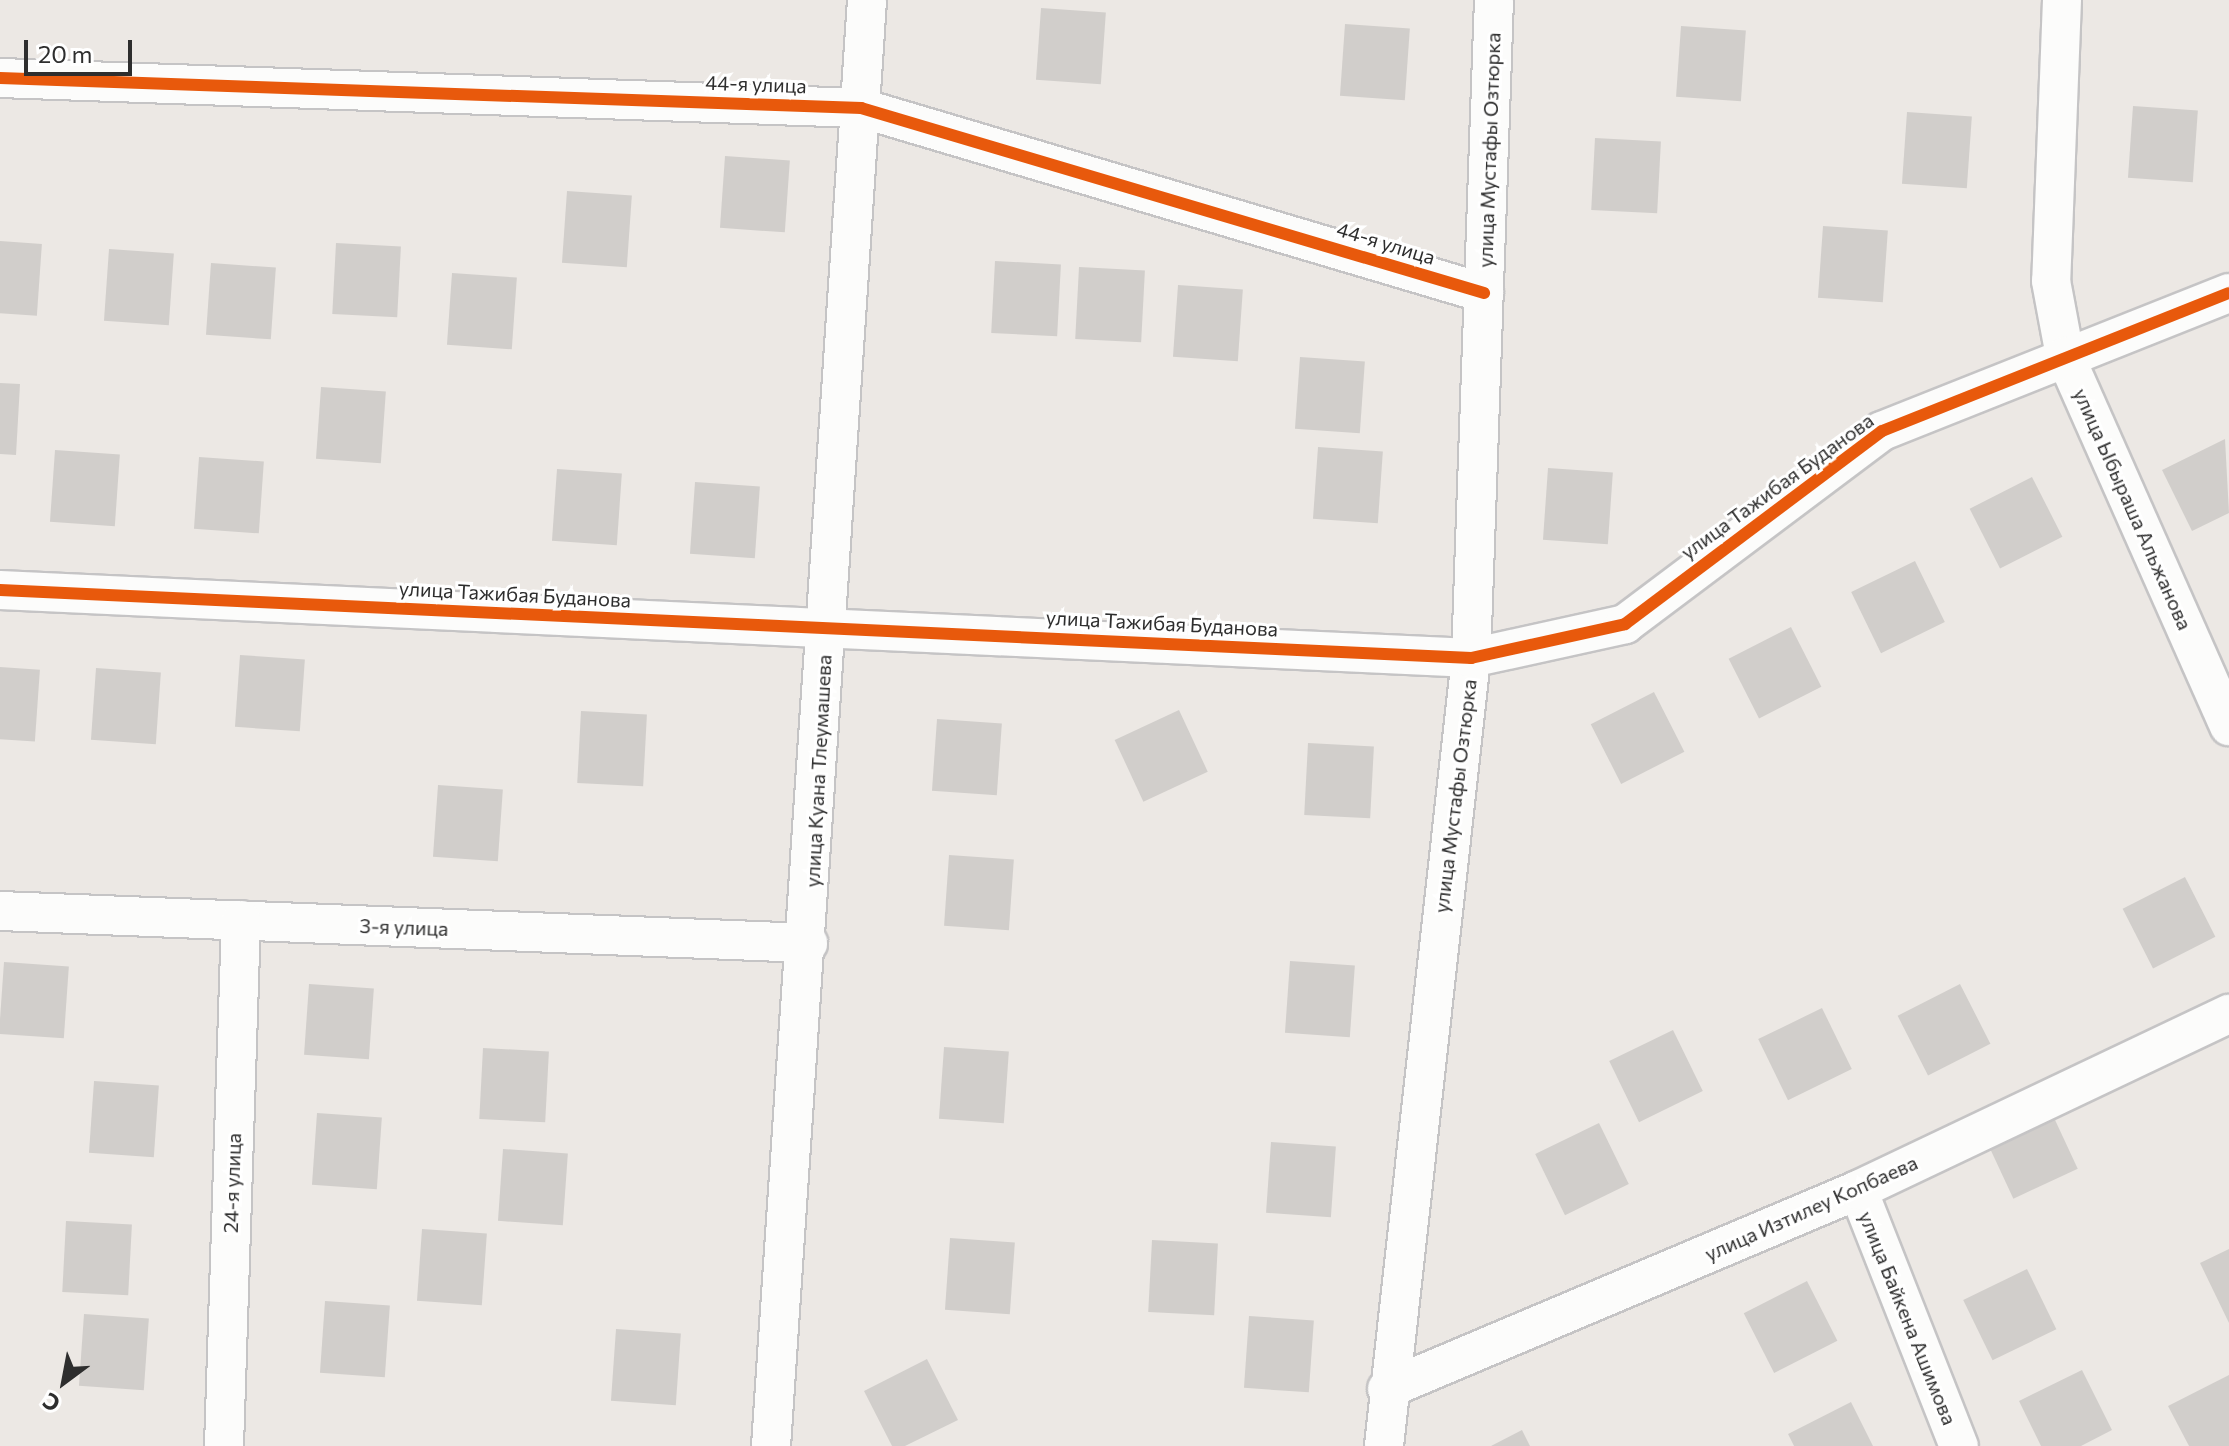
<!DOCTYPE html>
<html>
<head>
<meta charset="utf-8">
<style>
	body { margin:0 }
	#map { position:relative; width:2229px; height:1446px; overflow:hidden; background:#ece8e4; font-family:Commissioner,sans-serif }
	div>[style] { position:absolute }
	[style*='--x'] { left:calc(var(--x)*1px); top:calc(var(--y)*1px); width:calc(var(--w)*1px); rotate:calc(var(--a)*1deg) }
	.building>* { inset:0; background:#d1cecb; transform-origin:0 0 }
	.roads { filter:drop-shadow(2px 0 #c5c4c5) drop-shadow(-2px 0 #c5c4c5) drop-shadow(0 2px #c5c4c5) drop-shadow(0 -2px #c5c4c5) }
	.minor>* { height:38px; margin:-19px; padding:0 19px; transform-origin:19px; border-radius:19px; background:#fcfcfb }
	.cycleway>* { height:12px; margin:-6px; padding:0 6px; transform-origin:6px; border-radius:6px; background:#e8590c }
	span { translate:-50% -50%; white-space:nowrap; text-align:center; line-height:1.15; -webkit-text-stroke:6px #fff; paint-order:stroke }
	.street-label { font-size:20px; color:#2e2e2e }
	.north { position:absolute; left:24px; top:1342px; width:80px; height:80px; -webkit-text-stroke:6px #fff; paint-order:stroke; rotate:212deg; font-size:22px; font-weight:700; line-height:32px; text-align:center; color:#2e2e2e }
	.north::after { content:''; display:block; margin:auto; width:28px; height:36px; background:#2e2e2e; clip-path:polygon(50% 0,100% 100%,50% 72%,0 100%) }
	.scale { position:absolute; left:24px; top:40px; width:108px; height:36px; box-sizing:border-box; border:4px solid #2e2e2e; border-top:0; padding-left:10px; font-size:24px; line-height:28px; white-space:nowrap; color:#2e2e2e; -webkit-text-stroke:6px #fff; paint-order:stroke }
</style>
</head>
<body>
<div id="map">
	<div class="building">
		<div style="left:1041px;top:8px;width:65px;height:72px;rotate:4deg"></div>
		<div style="left:1345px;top:24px;width:65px;height:72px;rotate:4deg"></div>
		<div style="left:1681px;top:26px;width:65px;height:71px;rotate:4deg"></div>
		<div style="left:2133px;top:106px;width:65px;height:72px;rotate:4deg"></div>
		<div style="left:1907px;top:112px;width:65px;height:72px;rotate:4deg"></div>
		<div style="left:1595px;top:138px;width:66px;height:72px;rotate:3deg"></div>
		<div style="left:725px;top:156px;width:65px;height:72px;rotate:4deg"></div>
		<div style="left:567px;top:191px;width:65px;height:72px;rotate:4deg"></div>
		<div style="left:1823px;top:226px;width:65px;height:72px;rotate:4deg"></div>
		<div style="left:0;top:241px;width:42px;height:72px;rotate:4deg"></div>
		<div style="left:336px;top:243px;width:65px;height:71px;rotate:3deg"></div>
		<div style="left:109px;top:249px;width:65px;height:72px;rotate:4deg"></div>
		<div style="left:995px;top:261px;width:66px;height:72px;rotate:3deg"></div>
		<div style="left:211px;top:263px;width:65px;height:72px;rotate:4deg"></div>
		<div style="left:1079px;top:267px;width:66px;height:72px;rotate:3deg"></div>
		<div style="left:452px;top:273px;width:65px;height:72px;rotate:4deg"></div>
		<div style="left:1178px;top:285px;width:65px;height:72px;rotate:4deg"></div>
		<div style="left:1300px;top:357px;width:65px;height:72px;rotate:4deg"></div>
		<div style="clip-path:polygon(0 383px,20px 384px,16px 455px,0 454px)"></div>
		<div style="left:321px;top:387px;width:65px;height:72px;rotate:4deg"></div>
		<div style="clip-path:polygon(2225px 439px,2229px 513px,2192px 531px,2162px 470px)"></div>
		<div style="left:1318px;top:447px;width:65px;height:72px;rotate:4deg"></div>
		<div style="left:55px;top:450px;width:65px;height:72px;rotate:4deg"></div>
		<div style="left:199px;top:457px;width:65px;height:72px;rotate:4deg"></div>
		<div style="left:1548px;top:468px;width:65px;height:72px;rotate:4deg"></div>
		<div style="left:557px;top:469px;width:65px;height:72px;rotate:4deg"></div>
		<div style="left:2032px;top:477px;width:67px;height:70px;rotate:63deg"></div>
		<div style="left:695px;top:482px;width:65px;height:72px;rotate:4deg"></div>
		<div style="left:1915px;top:561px;width:68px;height:71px;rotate:64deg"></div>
		<div style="left:1791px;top:627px;width:67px;height:70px;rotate:63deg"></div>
		<div style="left:240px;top:655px;width:65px;height:72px;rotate:4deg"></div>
		<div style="left:0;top:667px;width:40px;height:72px;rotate:4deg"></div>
		<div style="left:96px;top:668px;width:65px;height:72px;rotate:4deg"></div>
		<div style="left:1654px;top:692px;width:67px;height:71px;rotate:63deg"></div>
		<div style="left:1179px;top:710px;width:68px;height:71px;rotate:65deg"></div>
		<div style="left:581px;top:711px;width:66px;height:72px;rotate:3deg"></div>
		<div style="left:937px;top:719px;width:65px;height:72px;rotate:4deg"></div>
		<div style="left:1308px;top:743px;width:66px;height:72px;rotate:3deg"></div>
		<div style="left:438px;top:785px;width:65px;height:72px;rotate:4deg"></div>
		<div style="left:949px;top:855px;width:65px;height:71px;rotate:4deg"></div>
		<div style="left:2185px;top:877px;width:67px;height:70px;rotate:63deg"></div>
		<div style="left:1290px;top:961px;width:65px;height:72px;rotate:4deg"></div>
		<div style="left:4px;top:962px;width:65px;height:72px;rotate:4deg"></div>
		<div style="left:309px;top:984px;width:65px;height:71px;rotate:4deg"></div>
		<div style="left:1960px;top:984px;width:67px;height:70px;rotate:63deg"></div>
		<div style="left:1822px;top:1008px;width:68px;height:71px;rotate:64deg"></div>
		<div style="left:1673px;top:1030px;width:68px;height:71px;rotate:64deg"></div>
		<div style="left:944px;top:1047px;width:65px;height:72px;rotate:4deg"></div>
		<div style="left:483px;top:1048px;width:66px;height:71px;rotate:3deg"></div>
		<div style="left:94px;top:1081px;width:65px;height:72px;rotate:4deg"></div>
		<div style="left:2049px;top:1107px;width:68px;height:71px;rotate:65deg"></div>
		<div style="left:317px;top:1113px;width:65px;height:72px;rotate:4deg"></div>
		<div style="left:1599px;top:1123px;width:68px;height:71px;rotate:64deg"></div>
		<div style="left:1271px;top:1142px;width:65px;height:71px;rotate:4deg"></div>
		<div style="left:503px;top:1149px;width:65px;height:72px;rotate:4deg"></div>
		<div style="left:66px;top:1221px;width:66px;height:71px;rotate:3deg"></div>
		<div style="left:422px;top:1229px;width:65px;height:72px;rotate:4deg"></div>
		<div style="left:950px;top:1238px;width:65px;height:72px;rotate:4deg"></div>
		<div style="left:1152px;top:1240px;width:66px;height:72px;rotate:3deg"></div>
		<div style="clip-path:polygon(2229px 1249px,2229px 1323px,2200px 1263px)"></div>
		<div style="left:2027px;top:1269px;width:67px;height:71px;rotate:64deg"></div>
		<div style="left:1807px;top:1281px;width:67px;height:71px;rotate:63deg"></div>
		<div style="left:325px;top:1301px;width:65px;height:72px;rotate:4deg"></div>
		<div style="left:84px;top:1314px;width:65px;height:72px;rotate:4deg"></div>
		<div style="left:1249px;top:1316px;width:65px;height:72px;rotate:4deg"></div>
		<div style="left:616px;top:1329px;width:65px;height:72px;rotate:4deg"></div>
		<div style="clip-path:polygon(927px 1359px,958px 1420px,905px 1446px,892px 1446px,864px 1391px)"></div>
		<div style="clip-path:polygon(2082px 1370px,2112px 1430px,2081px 1446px,2041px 1446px,2019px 1401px)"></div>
		<div style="clip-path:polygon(2229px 1375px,2229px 1446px,2189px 1446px,2168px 1406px)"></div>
		<div style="clip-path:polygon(1851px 1402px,1873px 1446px,1794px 1446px,1788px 1434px)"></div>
		<div style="clip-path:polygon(1522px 1430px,1530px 1446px,1491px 1446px)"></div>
	</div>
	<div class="roads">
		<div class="minor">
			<div style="--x:2062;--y:0;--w:281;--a:92.2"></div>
			<div style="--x:2051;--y:281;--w:76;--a:79.4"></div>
			<div style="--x:2065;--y:356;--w:405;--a:66.1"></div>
			<div style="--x:0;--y:78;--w:862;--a:2"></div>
			<div style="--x:861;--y:108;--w:650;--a:16.54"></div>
			<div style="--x:0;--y:590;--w:1473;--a:2.65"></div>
			<div style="--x:1471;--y:658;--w:158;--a:-12.4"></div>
			<div style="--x:1625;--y:624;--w:321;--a:-36.9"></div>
			<div style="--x:1882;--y:431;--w:373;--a:-21.7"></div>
			<div style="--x:0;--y:911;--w:809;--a:2.27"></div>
			<div style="--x:1858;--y:1190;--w:275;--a:68.5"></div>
			<div style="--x:1387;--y:1389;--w:511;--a:-22.9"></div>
			<div style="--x:1858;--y:1190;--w:411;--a:-25.4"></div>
			<div style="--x:224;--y:1446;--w:526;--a:-88.15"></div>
			<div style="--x:771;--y:1446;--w:1449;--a:-86.2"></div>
			<div style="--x:1384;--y:1446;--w:793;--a:-83.7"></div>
			<div style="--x:1471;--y:658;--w:658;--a:-88"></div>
		</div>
	</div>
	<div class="cycleway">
		<div style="--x:0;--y:78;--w:862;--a:2"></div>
		<div style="--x:861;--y:108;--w:650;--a:16.54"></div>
		<div style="--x:0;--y:590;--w:1473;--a:2.65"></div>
		<div style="--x:1471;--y:658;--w:158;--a:-12.4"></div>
		<div style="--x:1625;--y:624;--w:321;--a:-36.9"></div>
		<div style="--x:1882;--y:431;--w:373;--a:-21.7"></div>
	</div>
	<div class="street-label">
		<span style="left:756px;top:84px;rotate:2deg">44-я улица</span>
		<span style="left:1489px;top:150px;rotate:-88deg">улица Мустафы Озтюрка</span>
		<span style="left:1386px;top:243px;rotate:17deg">44-я улица</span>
		<span style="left:1777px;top:486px;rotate:-36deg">улица Тажибая Буданова</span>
		<span style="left:2133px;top:509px;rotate:66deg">улица Ыбыраша Альжанова</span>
		<span style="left:515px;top:594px;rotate:3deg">улица Тажибая Буданова</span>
		<span style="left:1162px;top:623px;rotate:3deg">улица Тажибая Буданова</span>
		<span style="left:818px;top:771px;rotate:-87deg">улица Куана Тлеумашева</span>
		<span style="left:1455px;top:796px;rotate:-83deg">улица Мустафы Озтюрка</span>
		<span style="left:404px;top:927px;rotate:2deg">3-я улица</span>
		<span style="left:232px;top:1183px;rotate:-88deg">24-я улица</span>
		<span style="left:1811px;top:1208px;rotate:-24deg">улица Изтилеу Копбаева</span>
		<span style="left:1908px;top:1318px;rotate:68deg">улица Байкена Ашимова</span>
	</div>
	<div class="north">С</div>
	<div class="scale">20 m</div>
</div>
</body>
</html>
